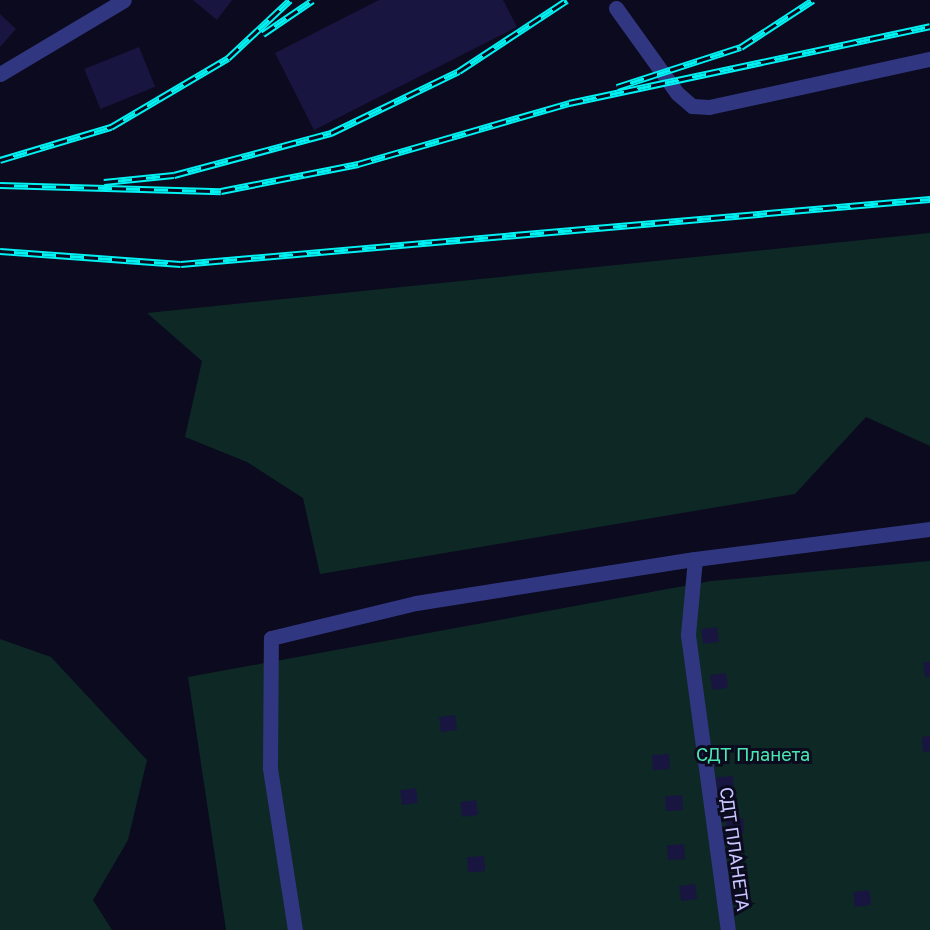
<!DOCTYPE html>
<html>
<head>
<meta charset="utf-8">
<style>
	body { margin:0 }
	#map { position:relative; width:930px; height:930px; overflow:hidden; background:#0b0a1e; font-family:"Golos Text",sans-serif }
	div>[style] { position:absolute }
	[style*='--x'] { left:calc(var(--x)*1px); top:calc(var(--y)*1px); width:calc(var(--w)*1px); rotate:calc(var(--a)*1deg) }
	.green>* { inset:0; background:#0d2825 }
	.building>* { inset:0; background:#191541; transform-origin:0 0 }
	.minor>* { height:15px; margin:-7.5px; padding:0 7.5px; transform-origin:7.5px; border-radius:7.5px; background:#313681 }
	.rail>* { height:7px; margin-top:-3.5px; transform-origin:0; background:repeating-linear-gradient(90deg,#0b0a1e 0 14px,#00f2f2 0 28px); box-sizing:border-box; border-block:2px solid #00f2f2 }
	span { translate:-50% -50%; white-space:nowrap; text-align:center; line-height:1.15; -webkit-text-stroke:6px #0b0a1e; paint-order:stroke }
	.park-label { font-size:18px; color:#4ae8b1 }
	.street-label { font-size:18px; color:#c8c7ff }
</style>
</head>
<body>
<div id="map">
	<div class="green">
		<div style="clip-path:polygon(930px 233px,930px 446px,866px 417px,795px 494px,320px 574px,303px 498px,247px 462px,185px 437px,202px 361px,147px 313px)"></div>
		<div style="clip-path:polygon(930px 561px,930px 930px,226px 930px,188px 677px,711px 581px)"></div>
		<div style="clip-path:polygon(0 639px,51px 657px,147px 760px,128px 840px,93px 900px,112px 930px,0 930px)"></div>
	</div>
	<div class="building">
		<div style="clip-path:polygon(193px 0,232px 0,217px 20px)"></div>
		<div style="clip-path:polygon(379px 0,503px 0,517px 27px,314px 130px,275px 53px)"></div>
		<div style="clip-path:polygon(0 14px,16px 29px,0 47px)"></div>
		<div style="left:139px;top:47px;width:43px;height:59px;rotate:68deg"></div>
		<div style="left:717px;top:627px;width:15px;height:16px;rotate:82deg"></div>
		<div style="clip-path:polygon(923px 662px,930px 662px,930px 677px,925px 677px)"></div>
		<div style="left:726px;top:673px;width:15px;height:16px;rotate:82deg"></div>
		<div style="left:455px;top:715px;width:15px;height:16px;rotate:82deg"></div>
		<div style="clip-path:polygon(930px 736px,930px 751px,923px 752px,922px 737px)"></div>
		<div style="left:669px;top:754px;width:15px;height:17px;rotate:86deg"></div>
		<div style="left:733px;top:776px;width:15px;height:17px;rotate:86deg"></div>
		<div style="left:416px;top:788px;width:15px;height:16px;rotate:82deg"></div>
		<div style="left:682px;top:795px;width:15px;height:17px;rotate:86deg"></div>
		<div style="left:476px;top:800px;width:15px;height:16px;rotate:82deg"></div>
		<div style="left:743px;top:818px;width:15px;height:17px;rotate:86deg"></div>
		<div style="left:684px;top:844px;width:15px;height:17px;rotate:86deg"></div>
		<div style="left:484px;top:856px;width:15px;height:17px;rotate:86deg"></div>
		<div style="left:695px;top:884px;width:15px;height:16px;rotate:82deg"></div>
		<div style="left:869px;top:890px;width:15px;height:16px;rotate:82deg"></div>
	</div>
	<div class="minor">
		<div style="--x:616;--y:8;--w:105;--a:54.3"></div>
		<div style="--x:677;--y:93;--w:20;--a:41"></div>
		<div style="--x:692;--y:106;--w:17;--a:3"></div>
		<div style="--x:709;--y:107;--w:226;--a:-12.3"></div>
		<div style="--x:0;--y:74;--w:144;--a:-30.8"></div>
		<div style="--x:695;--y:559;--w:76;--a:95.3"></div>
		<div style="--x:688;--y:635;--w:298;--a:82.3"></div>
		<div style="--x:295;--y:930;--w:164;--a:-98.8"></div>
		<div style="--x:270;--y:768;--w:130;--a:-89.6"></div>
		<div style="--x:271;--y:638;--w:149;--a:-13.6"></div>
		<div style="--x:416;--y:603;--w:282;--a:-9"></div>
		<div style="--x:695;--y:559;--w:237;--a:-7.3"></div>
	</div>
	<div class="rail">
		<div style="--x:263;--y:34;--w:60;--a:-34.2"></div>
		<div style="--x:617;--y:87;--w:130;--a:-17.9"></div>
		<div style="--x:741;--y:47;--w:86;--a:-33.1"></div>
		<div style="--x:0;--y:160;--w:116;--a:-16.6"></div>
		<div style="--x:111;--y:127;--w:136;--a:-30.5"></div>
		<div style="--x:228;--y:58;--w:85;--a:-43.1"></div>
		<div style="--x:104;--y:182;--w:70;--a:-5.7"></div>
		<div style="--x:174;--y:175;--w:163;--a:-15"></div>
		<div style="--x:331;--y:133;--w:142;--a:-25.8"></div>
		<div style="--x:459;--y:71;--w:129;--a:-33.3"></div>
		<div style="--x:0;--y:185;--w:221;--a:1.6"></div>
		<div style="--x:221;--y:191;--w:140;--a:-11.1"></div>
		<div style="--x:358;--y:164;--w:220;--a:-16.1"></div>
		<div style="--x:569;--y:103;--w:369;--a:-12"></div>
		<div style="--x:0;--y:251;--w:181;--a:4.1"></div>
		<div style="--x:181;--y:264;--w:752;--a:-4.96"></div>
	</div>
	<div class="park-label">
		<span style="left:753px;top:754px">СДТ Планета</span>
	</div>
	<div class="street-label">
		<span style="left:735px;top:849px;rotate:82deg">СДТ ПЛАНЕТА</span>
	</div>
</div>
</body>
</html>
